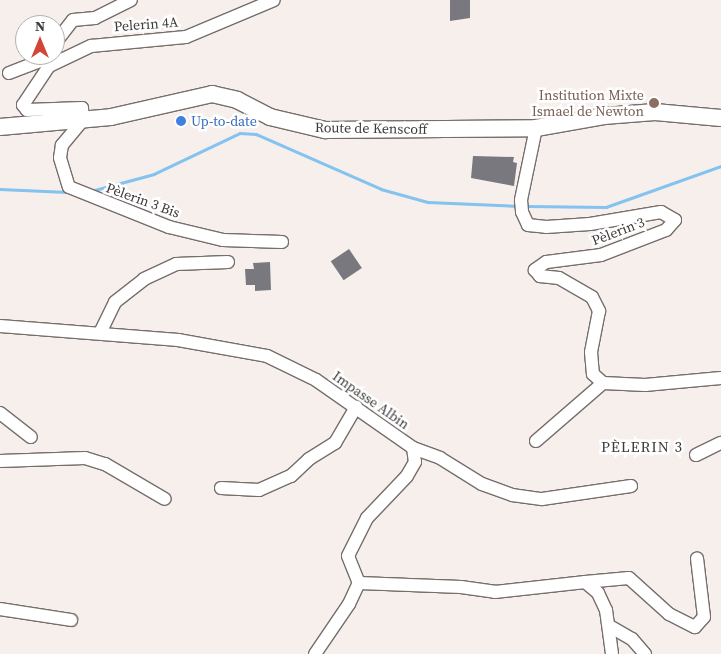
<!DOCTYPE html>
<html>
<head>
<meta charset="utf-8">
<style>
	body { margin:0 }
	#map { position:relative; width:721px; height:654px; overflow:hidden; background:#f6efec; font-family:"Source Serif 4",serif }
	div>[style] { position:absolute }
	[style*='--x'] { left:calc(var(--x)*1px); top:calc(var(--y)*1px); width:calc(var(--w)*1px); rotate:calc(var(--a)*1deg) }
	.stream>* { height:2.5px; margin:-1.25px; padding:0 1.25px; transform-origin:1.25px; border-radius:1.25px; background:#84c2ef }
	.building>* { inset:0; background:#79787f; transform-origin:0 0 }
	.roads { filter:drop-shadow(1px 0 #756e6c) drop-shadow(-1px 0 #756e6c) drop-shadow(0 1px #756e6c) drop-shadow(0 -1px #756e6c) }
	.minor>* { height:12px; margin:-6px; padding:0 6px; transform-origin:6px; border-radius:6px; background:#fff }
	.major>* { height:16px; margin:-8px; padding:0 8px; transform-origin:8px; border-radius:8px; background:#fff }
	.dots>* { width:14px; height:14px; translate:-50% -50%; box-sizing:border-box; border:2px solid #fff; border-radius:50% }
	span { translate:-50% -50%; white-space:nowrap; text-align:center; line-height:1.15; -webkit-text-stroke:5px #fff; paint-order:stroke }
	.street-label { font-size:14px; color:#3e3b3a }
	.education-label { font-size:14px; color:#785e54 }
	.right { translate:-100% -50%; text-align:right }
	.shop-label { font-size:14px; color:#366cbe }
	.left { translate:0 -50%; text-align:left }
	.neighbourhood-label { font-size:15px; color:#3e3b3a; letter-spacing:1px }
	.north { position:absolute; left:15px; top:15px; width:50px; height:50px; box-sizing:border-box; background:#fff; border:1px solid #b2b1b0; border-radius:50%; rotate:0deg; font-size:14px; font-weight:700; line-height:20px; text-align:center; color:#3e3b3a }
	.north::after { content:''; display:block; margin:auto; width:18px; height:22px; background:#d34539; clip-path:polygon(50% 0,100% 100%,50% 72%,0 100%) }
</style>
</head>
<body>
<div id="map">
	<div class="stream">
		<div style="--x:0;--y:189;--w:67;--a:2.6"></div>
		<div style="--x:91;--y:191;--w:65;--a:-15.1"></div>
		<div style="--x:154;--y:174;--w:95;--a:-25.5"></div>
		<div style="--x:240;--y:133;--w:16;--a:4"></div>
		<div style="--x:256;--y:134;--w:137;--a:23.7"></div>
		<div style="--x:381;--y:189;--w:49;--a:15.5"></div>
		<div style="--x:428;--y:202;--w:90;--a:2.5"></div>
		<div style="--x:526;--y:206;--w:80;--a:0.7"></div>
		<div style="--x:606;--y:207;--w:122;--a:-19.6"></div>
	</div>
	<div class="building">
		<div style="clip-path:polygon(450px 0,470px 0,470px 18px,450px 21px)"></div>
		<div style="clip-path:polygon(473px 156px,514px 157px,513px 162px,517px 163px,514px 186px,471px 178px)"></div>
		<div style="left:349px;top:249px;width:23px;height:22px;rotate:56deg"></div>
		<div style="clip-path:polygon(270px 262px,271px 290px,255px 291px,255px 285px,246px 285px,245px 269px,254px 269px,253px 263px)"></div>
	</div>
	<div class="roads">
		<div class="minor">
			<div style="--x:55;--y:43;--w:29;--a:-52"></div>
			<div style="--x:73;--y:20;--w:22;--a:-5"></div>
			<div style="--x:95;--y:18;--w:40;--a:-26.6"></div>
			<div style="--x:49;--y:55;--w:11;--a:90"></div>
			<div style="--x:49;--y:66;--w:47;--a:123.7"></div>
			<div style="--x:23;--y:105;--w:6;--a:51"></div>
			<div style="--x:27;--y:110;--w:55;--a:-2.1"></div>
			<div style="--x:82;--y:108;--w:12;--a:85"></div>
			<div style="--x:83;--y:120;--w:33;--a:130"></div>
			<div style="--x:62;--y:145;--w:13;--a:99"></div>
			<div style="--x:60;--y:158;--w:30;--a:73"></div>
			<div style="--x:69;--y:187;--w:108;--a:21.8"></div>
			<div style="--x:169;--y:227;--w:56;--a:13.5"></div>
			<div style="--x:223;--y:240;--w:59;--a:1.9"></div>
			<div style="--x:49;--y:66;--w:47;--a:-25.5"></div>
			<div style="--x:91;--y:46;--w:95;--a:-5.4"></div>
			<div style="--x:186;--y:37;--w:95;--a:-22.8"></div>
			<div style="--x:9;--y:73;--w:42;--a:-21"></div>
			<div style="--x:536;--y:128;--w:74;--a:101.8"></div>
			<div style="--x:521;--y:200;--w:12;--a:85"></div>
			<div style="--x:522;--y:212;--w:14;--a:65"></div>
			<div style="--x:528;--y:225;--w:18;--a:6"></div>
			<div style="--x:546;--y:227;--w:44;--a:-3.9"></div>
			<div style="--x:590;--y:224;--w:72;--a:-9.6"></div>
			<div style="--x:661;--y:212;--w:16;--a:30"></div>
			<div style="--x:675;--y:220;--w:13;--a:132"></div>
			<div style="--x:666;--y:230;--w:70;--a:159"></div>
			<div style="--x:601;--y:255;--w:55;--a:172.7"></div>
			<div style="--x:546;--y:262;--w:14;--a:144"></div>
			<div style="--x:535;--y:270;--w:8;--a:50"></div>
			<div style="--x:540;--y:276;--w:19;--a:6"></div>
			<div style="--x:559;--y:278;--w:38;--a:30"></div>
			<div style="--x:592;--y:297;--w:16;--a:63"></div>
			<div style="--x:599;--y:311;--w:42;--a:101"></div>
			<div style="--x:591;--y:352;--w:22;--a:85"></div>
			<div style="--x:593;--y:374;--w:13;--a:42"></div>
			<div style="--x:603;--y:383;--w:42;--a:2.7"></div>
			<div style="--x:645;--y:385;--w:76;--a:-5.3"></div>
			<div style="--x:0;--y:326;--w:179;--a:4.5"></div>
			<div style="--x:178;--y:340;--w:90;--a:10.2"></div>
			<div style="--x:267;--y:356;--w:55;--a:26.1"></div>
			<div style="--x:316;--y:380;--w:118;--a:35"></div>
			<div style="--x:413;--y:448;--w:29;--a:20"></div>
			<div style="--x:440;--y:458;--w:49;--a:31.8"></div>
			<div style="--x:482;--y:484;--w:32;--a:20"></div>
			<div style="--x:512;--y:495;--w:30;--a:8"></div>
			<div style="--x:542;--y:499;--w:90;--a:-8.3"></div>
			<div style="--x:100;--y:333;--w:34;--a:-64"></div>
			<div style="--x:115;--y:302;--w:37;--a:-38"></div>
			<div style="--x:144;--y:279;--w:35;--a:-25"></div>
			<div style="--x:176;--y:264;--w:52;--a:-2.2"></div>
			<div style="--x:0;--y:413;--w:39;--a:38"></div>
			<div style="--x:536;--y:441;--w:89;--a:-40.9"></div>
			<div style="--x:413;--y:448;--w:14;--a:82"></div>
			<div style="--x:415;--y:462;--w:16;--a:120"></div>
			<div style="--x:407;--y:476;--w:58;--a:133.6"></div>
			<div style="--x:367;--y:518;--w:42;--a:116.6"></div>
			<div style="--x:348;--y:556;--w:29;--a:68"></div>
			<div style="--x:359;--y:583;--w:102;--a:2.2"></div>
			<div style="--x:461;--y:587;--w:34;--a:8"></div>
			<div style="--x:495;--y:592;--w:91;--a:-6.3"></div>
			<div style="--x:585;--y:582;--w:17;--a:40"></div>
			<div style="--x:598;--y:593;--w:19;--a:65"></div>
			<div style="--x:606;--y:610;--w:44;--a:82.2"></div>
			<div style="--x:696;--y:455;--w:28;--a:-26"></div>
			<div style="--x:0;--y:461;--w:85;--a:-2"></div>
			<div style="--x:85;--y:458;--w:21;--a:17"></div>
			<div style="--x:105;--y:464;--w:69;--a:30.3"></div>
			<div style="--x:221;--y:488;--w:38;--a:3"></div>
			<div style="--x:259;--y:490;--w:35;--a:-24"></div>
			<div style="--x:291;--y:476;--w:25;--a:-43"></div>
			<div style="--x:309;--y:459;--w:31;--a:-32"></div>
			<div style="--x:335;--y:443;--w:42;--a:-59.7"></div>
			<div style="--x:585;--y:582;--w:44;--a:-5.2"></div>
			<div style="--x:629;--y:578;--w:54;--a:42"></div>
			<div style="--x:669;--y:614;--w:29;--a:27"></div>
			<div style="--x:695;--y:627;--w:13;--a:-48"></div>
			<div style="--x:704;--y:617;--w:59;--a:-96.8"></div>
			<div style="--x:0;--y:609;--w:72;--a:8.8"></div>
			<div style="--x:611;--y:627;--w:24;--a:30"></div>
			<div style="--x:632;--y:639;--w:20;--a:49"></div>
			<div style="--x:315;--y:654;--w:60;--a:-55.8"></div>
			<div style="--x:349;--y:604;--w:23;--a:-65"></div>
		</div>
		<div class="major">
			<div style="--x:0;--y:127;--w:111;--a:-5.1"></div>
			<div style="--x:111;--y:117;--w:104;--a:-12.8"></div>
			<div style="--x:212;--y:94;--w:26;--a:13"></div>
			<div style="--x:237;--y:100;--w:37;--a:27"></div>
			<div style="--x:270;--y:117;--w:57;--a:13.3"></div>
			<div style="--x:325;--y:130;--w:211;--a:-0.5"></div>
			<div style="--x:536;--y:128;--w:69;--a:-10"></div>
			<div style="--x:604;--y:116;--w:51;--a:-4.5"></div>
			<div style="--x:655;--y:112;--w:66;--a:5.2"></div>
		</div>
	</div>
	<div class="dots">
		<div style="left:654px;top:103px;background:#8d6e63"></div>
		<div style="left:181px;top:121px;background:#3f7fe0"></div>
	</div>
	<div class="street-label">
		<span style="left:146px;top:24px;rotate:-4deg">Pelerin 4A</span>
		<span style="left:371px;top:128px;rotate:1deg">Route de Kenscoff</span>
		<span style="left:143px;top:200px;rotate:20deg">Pèlerin 3 Bis</span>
		<span style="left:618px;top:231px;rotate:-21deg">Pèlerin 3</span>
		<span style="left:371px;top:400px;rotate:35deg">Impasse Albin</span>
	</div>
	<div class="education-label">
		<span class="right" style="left:644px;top:103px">Institution Mixte<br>Ismael de Newton</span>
	</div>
	<div class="shop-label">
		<span class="left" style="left:191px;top:121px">Up-to-date</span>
	</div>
	<div class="neighbourhood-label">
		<span style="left:642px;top:447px">PÈLERIN 3</span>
	</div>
	<div class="north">N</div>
</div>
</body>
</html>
